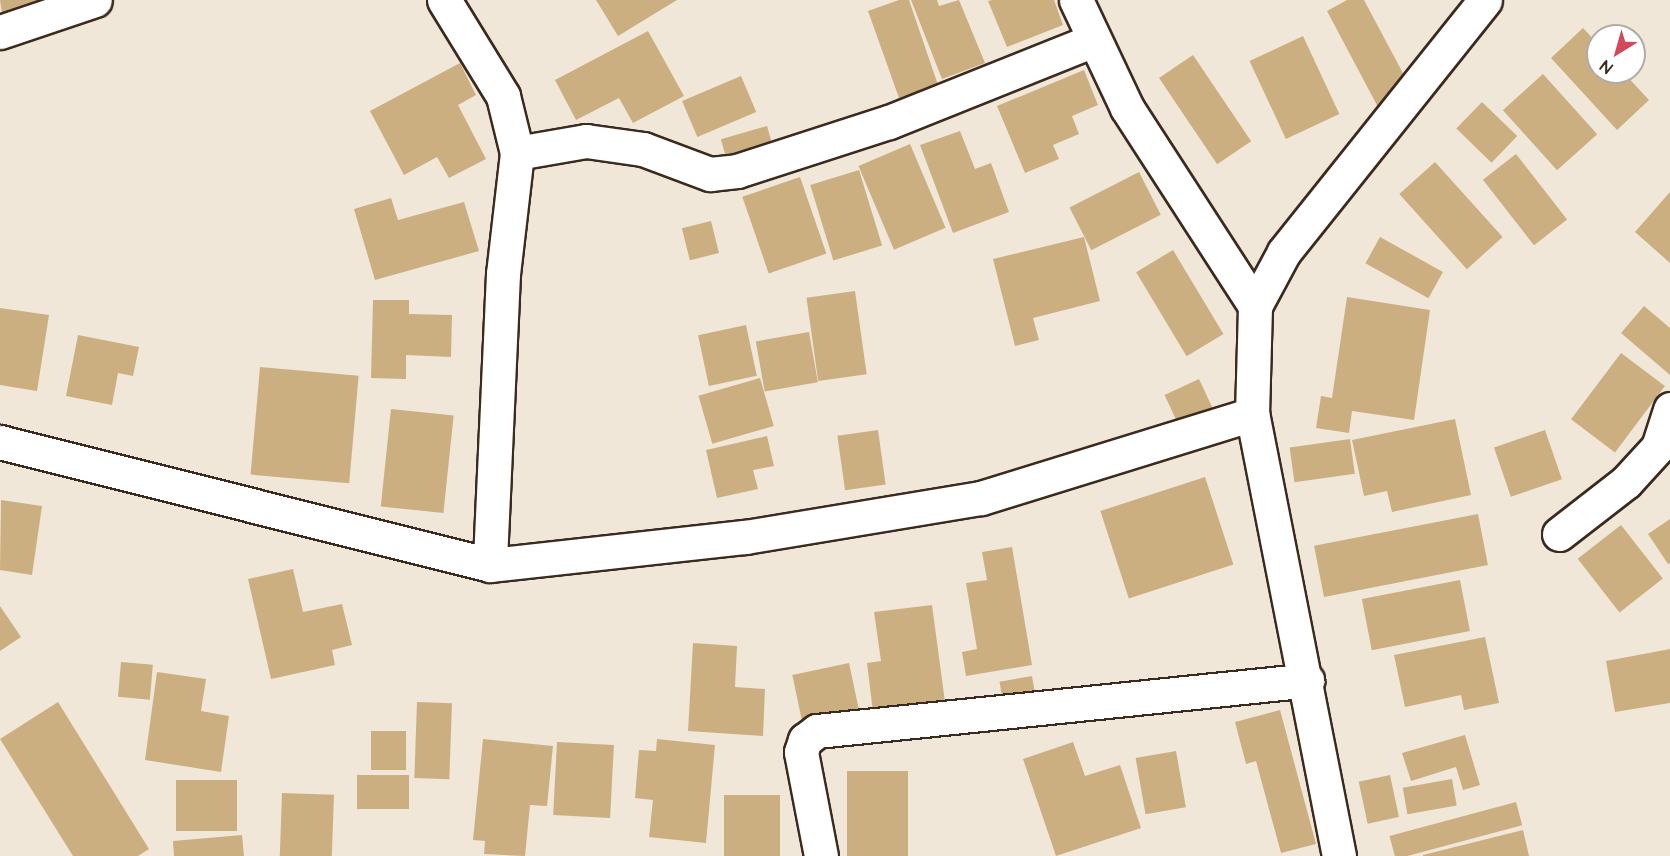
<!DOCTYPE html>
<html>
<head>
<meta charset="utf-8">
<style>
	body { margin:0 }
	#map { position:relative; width:1670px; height:856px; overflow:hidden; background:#f0e7d9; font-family:"Architects Daughter",sans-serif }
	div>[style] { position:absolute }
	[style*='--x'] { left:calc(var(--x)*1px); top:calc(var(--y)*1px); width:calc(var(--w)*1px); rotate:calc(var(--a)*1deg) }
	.building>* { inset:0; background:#ccaf81; transform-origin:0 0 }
	.roads { filter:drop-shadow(2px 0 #3b2a1e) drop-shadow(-2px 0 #3b2a1e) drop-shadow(0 2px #3b2a1e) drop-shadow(0 -2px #3b2a1e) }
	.street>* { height:33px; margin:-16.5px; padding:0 16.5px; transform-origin:16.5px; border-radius:16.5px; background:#fff }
	.secondary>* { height:33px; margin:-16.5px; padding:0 16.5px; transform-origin:16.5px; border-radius:16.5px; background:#fff }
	span { translate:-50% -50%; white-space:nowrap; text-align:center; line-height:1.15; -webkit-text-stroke:4.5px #fff; paint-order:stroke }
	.north { position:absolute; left:1586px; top:24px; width:60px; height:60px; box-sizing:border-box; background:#fff; border:2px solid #b1aaa5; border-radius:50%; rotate:217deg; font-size:16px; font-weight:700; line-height:24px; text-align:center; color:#3b2a1e }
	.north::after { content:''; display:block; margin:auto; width:21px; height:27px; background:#d1495b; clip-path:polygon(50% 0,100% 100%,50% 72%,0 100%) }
</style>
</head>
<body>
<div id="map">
	<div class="building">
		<div style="clip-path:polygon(0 0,49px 0,49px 1px,2px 14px)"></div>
		<div style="clip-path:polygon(596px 0,677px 0,618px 36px)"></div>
		<div style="clip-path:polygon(899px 0,909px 0,938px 85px,899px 98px,868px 11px)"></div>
		<div style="clip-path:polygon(911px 0,937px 0,939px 6px,959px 0,985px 63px,942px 79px)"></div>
		<div style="clip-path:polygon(992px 0,1054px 0,1063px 25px,1007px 47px,988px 1px)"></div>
		<div style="clip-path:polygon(1347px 0,1364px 0,1413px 92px,1379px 109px,1327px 11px)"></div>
		<div style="clip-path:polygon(1583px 28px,1598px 44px,1598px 72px,1623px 72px,1649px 100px,1617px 130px,1551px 58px)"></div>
		<div style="clip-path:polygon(648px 31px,684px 96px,633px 123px,619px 98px,576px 120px,555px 80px)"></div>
		<div style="left:1303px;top:36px;width:86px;height:59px;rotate:65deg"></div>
		<div style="left:1193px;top:55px;width:104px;height:41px;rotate:56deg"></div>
		<div style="clip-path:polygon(460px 63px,476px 95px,458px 105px,486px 159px,449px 178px,437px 157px,404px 175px,370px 111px)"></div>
		<div style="clip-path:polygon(1084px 70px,1098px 105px,1072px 116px,1079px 134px,1053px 145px,1059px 159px,1025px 173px,997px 106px)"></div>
		<div style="left:1543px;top:74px;width:81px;height:54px;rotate:48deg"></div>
		<div style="left:741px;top:76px;width:39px;height:64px;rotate:67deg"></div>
		<div style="left:1482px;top:102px;width:49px;height:37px;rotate:44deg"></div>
		<div style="left:767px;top:126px;width:26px;height:48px;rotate:74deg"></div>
		<div style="clip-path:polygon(960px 131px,975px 169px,991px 163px,1009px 212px,953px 233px,920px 145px)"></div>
		<div style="left:910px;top:144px;width:91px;height:56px;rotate:67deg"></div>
		<div style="left:1516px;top:154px;width:83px;height:42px;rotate:52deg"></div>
		<div style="left:1435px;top:162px;width:101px;height:48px;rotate:48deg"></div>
		<div style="left:859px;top:170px;width:79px;height:51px;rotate:73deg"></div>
		<div style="left:1139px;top:172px;width:48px;height:78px;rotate:63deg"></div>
		<div style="left:800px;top:177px;width:81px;height:61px;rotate:71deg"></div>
		<div style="clip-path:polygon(1670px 192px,1670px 263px,1635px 232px)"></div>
		<div style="clip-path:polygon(391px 198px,398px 220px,464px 202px,479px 251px,375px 280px,354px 209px)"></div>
		<div style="left:711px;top:221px;width:33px;height:30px;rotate:76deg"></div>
		<div style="clip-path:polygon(1084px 237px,1100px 301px,1033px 318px,1039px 340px,1015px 346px,993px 259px)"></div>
		<div style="left:1380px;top:237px;width:72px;height:30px;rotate:29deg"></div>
		<div style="left:1173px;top:250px;width:98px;height:43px;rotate:59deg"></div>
		<div style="left:855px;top:291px;width:84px;height:49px;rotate:82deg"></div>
		<div style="clip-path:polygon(1347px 297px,1430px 310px,1414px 420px,1352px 411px,1349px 433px,1316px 428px,1321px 396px,1332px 398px)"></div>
		<div style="clip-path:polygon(373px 300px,409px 300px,409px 314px,452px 315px,451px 357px,406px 355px,406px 379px,371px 378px)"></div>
		<div style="clip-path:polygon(1644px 306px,1670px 328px,1670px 375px,1621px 333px)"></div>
		<div style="clip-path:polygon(0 308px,49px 315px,37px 391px,0 385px)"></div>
		<div style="left:746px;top:325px;width:52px;height:49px;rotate:78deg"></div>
		<div style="left:809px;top:332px;width:51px;height:54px;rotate:80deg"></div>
		<div style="clip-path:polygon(78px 335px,139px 347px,133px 376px,118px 373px,112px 405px,66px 396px)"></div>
		<div style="left:1621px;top:353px;width:55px;height:83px;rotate:37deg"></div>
		<div style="left:260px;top:367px;width:99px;height:108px;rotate:5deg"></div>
		<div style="left:760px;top:378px;width:50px;height:64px;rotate:74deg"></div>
		<div style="left:1199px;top:379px;width:42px;height:38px;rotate:65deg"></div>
		<div style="left:391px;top:409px;width:63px;height:98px;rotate:6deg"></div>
		<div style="clip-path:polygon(1455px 419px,1471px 495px,1392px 512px,1387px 491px,1364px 496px,1352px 440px)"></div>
		<div style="left:878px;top:430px;width:55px;height:41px;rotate:82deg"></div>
		<div style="left:1545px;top:430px;width:52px;height:54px;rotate:71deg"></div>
		<div style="clip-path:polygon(767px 436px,774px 466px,753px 470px,758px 489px,717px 498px,706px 450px)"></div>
		<div style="left:1350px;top:439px;width:35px;height:61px;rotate:82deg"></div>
		<div style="left:1205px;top:477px;width:92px;height:110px;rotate:72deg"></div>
		<div style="clip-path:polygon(1px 500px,42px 506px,32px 575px,0 570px)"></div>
		<div style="left:1478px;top:514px;width:52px;height:167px;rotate:79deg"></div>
		<div style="clip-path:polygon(1670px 519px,1670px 563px,1668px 564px,1648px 534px)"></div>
		<div style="left:1621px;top:525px;width:68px;height:55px;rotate:52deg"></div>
		<div style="clip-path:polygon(1012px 547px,1032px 665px,966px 676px,962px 652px,977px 649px,966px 583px,987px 580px,982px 552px)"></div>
		<div style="clip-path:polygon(293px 569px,303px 612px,342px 604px,352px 645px,332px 650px,335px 665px,271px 679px,248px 579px)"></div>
		<div style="left:1460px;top:580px;width:52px;height:100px;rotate:79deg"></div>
		<div style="clip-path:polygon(932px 605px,945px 702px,873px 712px,867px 663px,881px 661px,874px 612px)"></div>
		<div style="clip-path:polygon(0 606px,21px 637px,0 651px)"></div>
		<div style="clip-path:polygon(1485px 637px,1499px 703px,1464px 710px,1461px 695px,1405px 707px,1394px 655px)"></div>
		<div style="clip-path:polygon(693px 643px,737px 646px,735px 687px,765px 689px,763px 736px,688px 731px)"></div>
		<div style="clip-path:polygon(1670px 649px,1670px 703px,1615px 712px,1606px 661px)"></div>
		<div style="left:121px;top:662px;width:32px;height:35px;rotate:5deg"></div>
		<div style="left:849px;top:663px;width:50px;height:58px;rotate:78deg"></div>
		<div style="clip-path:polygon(157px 672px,206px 679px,201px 711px,229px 716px,221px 772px,145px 760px)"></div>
		<div style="left:1032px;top:676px;width:28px;height:33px;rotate:80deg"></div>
		<div style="clip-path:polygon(58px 702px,149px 849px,138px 856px,73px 856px,0 739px)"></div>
		<div style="left:417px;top:702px;width:35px;height:76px;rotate:2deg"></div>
		<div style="clip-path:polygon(1280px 710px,1316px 844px,1281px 853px,1256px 761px,1246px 764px,1235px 722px)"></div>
		<div style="left:371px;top:731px;width:35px;height:39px"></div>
		<div style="clip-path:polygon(1465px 735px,1480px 785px,1463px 790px,1456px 767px,1411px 781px,1402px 753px)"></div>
		<div style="clip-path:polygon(483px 739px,553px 746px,547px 806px,530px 805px,525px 856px,484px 854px,485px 841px,473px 840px)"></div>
		<div style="clip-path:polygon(657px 739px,715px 745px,706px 843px,649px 837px,653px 800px,635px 798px,639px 750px,656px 751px)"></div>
		<div style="left:557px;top:742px;width:57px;height:73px;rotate:3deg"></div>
		<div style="clip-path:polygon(1073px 742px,1085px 776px,1120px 765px,1141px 828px,1056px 856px,1023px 759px)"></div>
		<div style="left:1176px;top:751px;width:57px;height:41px;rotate:80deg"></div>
		<div style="left:847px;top:771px;width:61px;height:85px"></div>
		<div style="left:357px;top:775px;width:52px;height:34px"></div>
		<div style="left:1390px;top:775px;width:43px;height:32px;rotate:78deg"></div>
		<div style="left:1452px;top:779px;width:27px;height:50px;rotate:80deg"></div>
		<div style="left:176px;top:780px;width:61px;height:51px"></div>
		<div style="left:282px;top:793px;width:52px;height:63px;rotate:2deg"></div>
		<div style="left:724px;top:795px;width:56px;height:61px"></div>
		<div style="left:1516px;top:802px;width:24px;height:131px;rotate:75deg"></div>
		<div style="clip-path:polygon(1523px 830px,1529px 856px,1423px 856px,1423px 855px)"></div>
		<div style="clip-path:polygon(242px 835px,244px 856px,174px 856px,173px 841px)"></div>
	</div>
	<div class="roads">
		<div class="street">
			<div style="--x:444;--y:0;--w:113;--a:58.4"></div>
			<div style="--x:503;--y:96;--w:59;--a:76.2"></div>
			<div style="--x:517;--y:153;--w:122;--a:96.6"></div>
			<div style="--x:503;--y:274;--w:291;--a:92.6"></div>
			<div style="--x:1076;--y:0;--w:119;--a:64.7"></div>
			<div style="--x:1127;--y:108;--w:236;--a:57.1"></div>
			<div style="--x:0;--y:32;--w:100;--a:-18.6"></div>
			<div style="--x:517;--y:153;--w:70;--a:-9.9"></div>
			<div style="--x:586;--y:141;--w:58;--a:8"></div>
			<div style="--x:643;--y:149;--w:72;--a:20.5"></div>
			<div style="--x:710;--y:174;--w:27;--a:-6"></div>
			<div style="--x:737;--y:171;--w:160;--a:-17.9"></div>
			<div style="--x:889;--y:122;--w:221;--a:-21.8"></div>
			<div style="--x:0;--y:442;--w:505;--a:14.09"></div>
			<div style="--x:490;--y:565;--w:257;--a:-6.3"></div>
			<div style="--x:745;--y:537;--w:239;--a:-9.4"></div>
			<div style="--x:981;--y:498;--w:284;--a:-17.2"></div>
			<div style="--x:1559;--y:534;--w:85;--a:-37.8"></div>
			<div style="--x:1626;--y:482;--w:47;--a:-47.6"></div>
			<div style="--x:1658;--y:447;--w:40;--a:-72"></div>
			<div style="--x:821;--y:856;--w:106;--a:-100.9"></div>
			<div style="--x:801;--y:752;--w:13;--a:-72"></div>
			<div style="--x:805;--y:740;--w:15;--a:-37"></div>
			<div style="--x:817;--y:731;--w:493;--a:-5.9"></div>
		</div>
		<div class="secondary">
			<div style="--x:1339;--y:856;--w:450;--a:-101.1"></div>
			<div style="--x:1252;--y:414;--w:108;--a:-88.4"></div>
			<div style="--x:1255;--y:306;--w:61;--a:-61.8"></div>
			<div style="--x:1284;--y:252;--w:322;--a:-51.4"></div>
		</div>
	</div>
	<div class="north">N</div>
</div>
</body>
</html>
